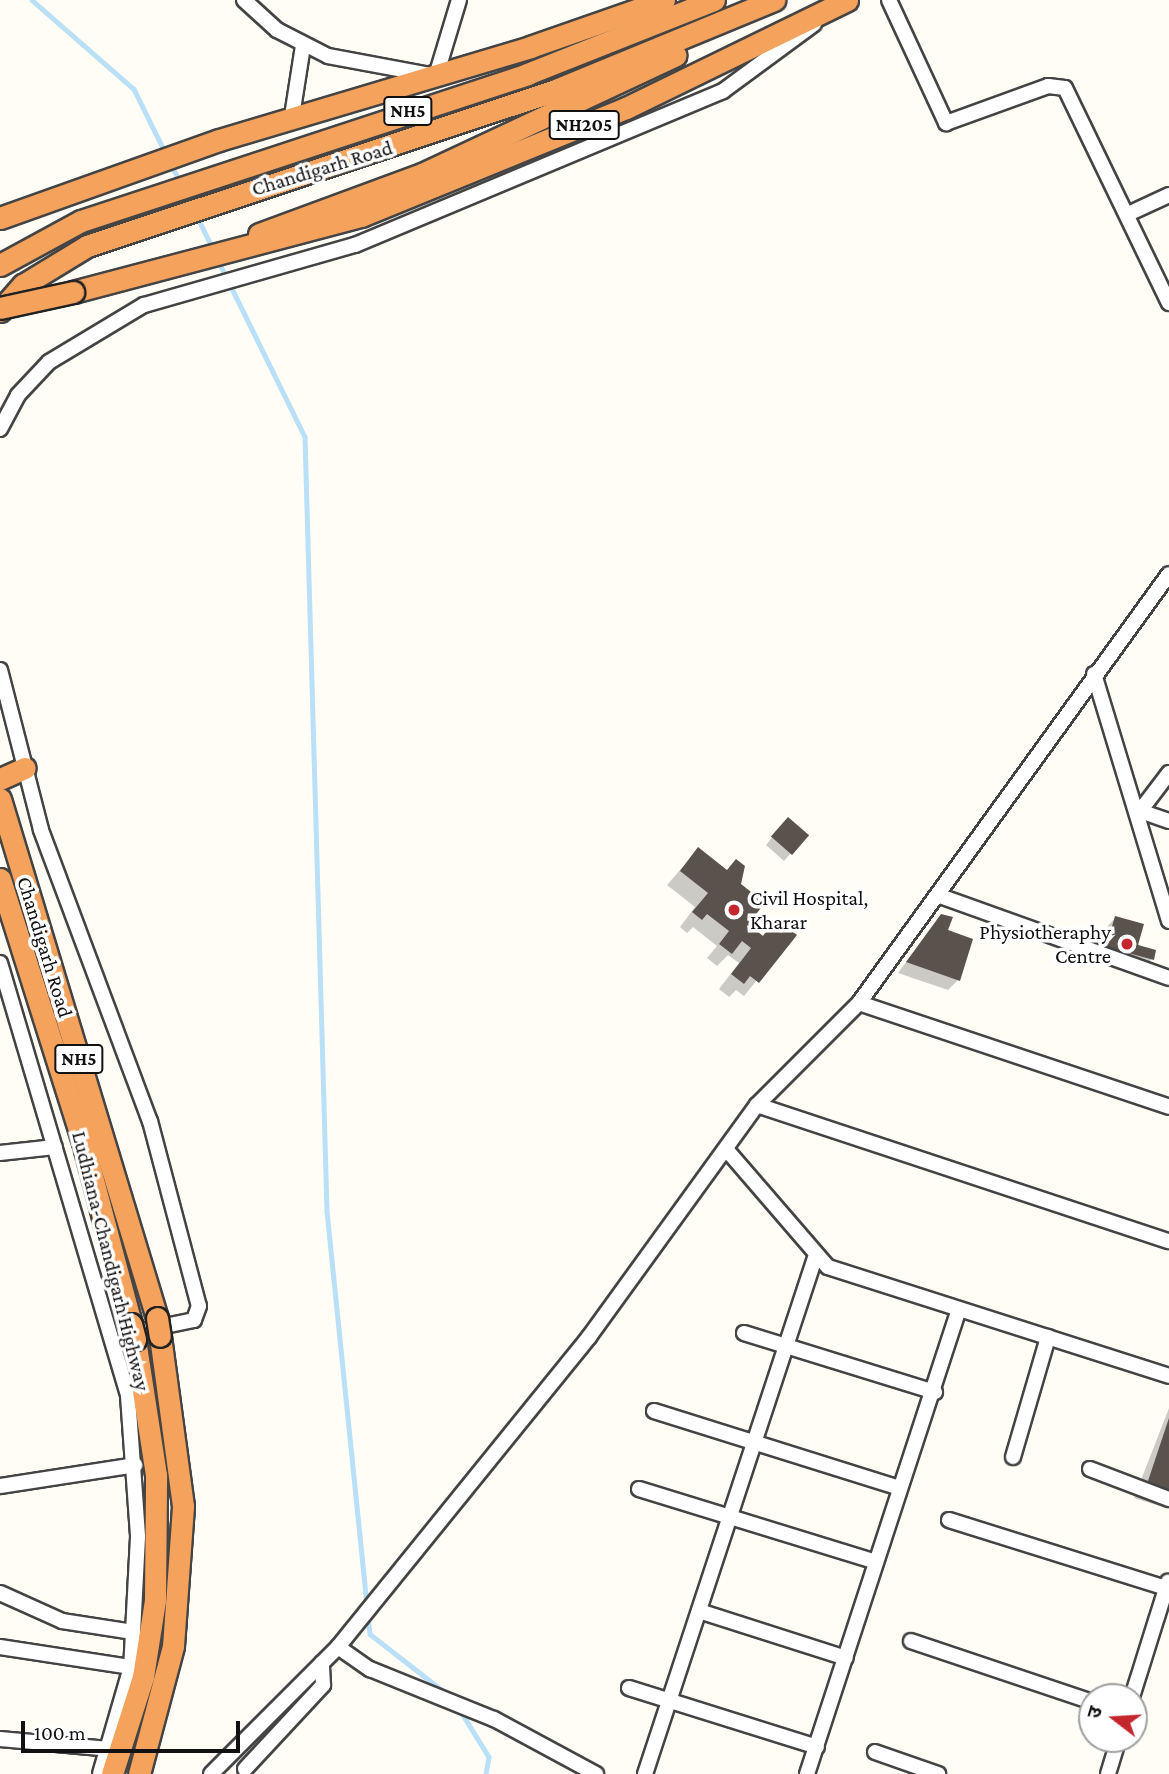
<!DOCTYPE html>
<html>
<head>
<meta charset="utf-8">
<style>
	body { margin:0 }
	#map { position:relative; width:1169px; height:1774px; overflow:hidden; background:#fffdf5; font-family:"Crimson Pro","Noto Sans Devanagari",serif }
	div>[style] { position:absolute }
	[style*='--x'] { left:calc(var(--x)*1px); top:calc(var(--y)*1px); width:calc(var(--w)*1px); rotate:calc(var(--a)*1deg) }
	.shadow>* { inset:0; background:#0003 }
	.stream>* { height:4.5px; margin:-2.25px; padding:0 2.25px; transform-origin:2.25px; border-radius:2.25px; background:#b9e0f7 }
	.building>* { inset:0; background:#5a524d; transform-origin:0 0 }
	.roads { filter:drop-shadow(2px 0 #444) drop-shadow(-2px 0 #444) drop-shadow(0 2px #444) drop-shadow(0 -2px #444) }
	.minor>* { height:14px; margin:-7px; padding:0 7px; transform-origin:7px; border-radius:7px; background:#fff }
	.highway>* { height:21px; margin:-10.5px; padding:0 10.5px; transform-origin:10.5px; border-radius:10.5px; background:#f5a25d }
	.bridges { filter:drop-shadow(2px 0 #222) drop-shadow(-2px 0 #222) drop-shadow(0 2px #222) drop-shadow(0 -2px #222) }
	.highway-bridge>* { height:21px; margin:-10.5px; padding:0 10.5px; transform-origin:10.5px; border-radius:10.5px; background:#f5a25d }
	.dots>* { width:19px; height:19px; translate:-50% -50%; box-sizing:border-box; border:4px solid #fff; border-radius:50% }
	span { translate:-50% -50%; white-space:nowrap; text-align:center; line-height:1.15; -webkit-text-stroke:7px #fff; paint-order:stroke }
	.shield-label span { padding:2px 5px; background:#fff; border:2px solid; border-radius:5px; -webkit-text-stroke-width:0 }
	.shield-label { font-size:19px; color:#111; font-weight:700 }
	.street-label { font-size:21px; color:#111 }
	.poi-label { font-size:21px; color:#111 }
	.left { translate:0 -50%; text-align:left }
	.right { translate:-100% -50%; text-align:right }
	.north { position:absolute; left:1078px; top:1683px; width:70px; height:70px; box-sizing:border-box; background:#fff; border:2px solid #a0a0a0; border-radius:50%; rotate:287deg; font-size:19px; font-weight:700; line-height:28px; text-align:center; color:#111 }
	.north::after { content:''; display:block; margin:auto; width:24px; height:32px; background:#c4262e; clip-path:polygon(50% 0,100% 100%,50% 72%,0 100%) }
	.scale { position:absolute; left:21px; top:1721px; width:219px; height:32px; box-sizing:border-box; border:4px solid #111; border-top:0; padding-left:9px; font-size:21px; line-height:24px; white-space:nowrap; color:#111; -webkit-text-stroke:5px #fff; paint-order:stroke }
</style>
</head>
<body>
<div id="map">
	<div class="shadow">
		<div style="clip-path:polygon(782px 825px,807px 835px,784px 861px,766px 845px)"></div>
		<div style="clip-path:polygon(698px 849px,739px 885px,746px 924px,761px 937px,776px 921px,794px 935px,744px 996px,736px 990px,729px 997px,719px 989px,739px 963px,728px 955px,717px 966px,707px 958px,717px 946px,693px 927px,687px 933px,680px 927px,695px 907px,667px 885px)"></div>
		<div style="clip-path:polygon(941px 916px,958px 980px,948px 990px,898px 973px)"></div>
		<div style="clip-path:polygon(1115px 918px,1152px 959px,1142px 969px,1097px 957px,1105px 929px)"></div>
		<div style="clip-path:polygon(1169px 1408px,1169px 1509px,1134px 1498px)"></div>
	</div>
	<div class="stream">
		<div style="--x:32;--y:0;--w:135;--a:41.1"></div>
		<div style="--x:134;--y:89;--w:70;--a:63.8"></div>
		<div style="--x:170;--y:163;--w:23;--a:61"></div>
		<div style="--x:197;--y:216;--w:37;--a:64"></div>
		<div style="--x:218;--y:260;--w:197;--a:63.8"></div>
		<div style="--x:305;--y:437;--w:774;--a:88.37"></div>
		<div style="--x:327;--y:1211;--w:395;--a:84.2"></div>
		<div style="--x:368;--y:1617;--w:17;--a:83"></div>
		<div style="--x:370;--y:1634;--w:103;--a:37.9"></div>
		<div style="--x:460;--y:1710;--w:55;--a:58.3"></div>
		<div style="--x:489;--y:1757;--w:17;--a:100"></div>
	</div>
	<div class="building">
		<div style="left:788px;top:817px;width:28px;height:26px;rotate:41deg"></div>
		<div style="clip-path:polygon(698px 847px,727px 870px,736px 859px,745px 866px,741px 884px,765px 903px,748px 924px,763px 936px,776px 919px,797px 935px,759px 983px,750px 976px,744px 984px,731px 974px,751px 948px,742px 941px,732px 954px,719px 944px,729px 931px,707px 914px,702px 920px,692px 912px,708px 893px,680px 871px)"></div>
		<div style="clip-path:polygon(941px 914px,953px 917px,948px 930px,973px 939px,960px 981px,906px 962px)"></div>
		<div style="clip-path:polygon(1115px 916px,1144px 924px,1138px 945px,1156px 950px,1154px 960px,1106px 947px)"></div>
		<div style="clip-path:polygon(1169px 1418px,1169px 1491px,1147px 1484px)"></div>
	</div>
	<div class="roads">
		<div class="minor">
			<div style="--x:244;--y:0;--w:45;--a:42.3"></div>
			<div style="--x:277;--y:30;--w:57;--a:27"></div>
			<div style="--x:328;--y:56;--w:110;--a:10.5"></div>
			<div style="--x:436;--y:76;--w:79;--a:-73.2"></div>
			<div style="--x:889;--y:0;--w:136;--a:65.1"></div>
			<div style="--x:946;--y:123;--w:109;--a:-19.9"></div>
			<div style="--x:1048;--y:86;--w:17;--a:7"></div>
			<div style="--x:1065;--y:88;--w:239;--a:64.2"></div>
			<div style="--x:292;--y:116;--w:71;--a:-81.1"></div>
			<div style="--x:1128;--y:214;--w:45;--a:-24.9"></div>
			<div style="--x:0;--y:429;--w:38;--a:-62"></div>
			<div style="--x:18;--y:395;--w:45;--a:-46.8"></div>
			<div style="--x:49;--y:362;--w:111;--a:-31"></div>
			<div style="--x:144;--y:305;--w:219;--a:-15.9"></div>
			<div style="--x:355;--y:245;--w:399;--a:-22.7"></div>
			<div style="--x:723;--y:91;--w:113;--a:-36.4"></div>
			<div style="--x:0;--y:670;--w:165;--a:75.6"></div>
			<div style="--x:41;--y:830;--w:311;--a:69.5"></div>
			<div style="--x:150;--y:1121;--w:191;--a:75.2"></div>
			<div style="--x:199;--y:1306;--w:15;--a:110"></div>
			<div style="--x:194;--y:1320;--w:69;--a:168.4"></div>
			<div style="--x:1094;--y:674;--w:258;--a:73.1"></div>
			<div style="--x:1169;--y:773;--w:48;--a:127.3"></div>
			<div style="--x:1140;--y:811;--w:31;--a:19"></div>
			<div style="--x:940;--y:896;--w:243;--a:19.7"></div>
			<div style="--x:0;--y:963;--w:452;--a:73.5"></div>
			<div style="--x:128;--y:1396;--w:141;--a:85.9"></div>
			<div style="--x:138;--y:1537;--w:95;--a:93"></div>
			<div style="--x:133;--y:1632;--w:35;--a:93"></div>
			<div style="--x:131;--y:1667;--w:111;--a:106.2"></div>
			<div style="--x:859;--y:1003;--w:327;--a:18.5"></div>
			<div style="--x:757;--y:1105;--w:434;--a:18.3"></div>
			<div style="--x:726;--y:1149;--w:156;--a:49.2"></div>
			<div style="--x:828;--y:1267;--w:358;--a:17.7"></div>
			<div style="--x:0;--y:1153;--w:55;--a:-6.2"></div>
			<div style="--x:744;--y:1333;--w:200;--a:17.2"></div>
			<div style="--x:654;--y:1411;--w:257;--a:17.4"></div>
			<div style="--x:1013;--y:1457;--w:125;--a:-73.7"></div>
			<div style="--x:1090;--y:1469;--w:85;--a:20.8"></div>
			<div style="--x:0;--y:1486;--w:137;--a:-8.8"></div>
			<div style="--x:639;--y:1489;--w:248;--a:17.1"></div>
			<div style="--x:949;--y:1520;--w:227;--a:17.4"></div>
			<div style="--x:0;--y:1593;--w:68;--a:24.3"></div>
			<div style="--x:62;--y:1621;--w:72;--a:8.8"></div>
			<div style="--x:699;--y:1611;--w:154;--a:17.7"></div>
			<div style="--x:911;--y:1641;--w:191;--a:18.6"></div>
			<div style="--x:0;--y:1647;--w:133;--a:8.7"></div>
			<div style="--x:338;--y:1647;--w:39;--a:35"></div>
			<div style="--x:370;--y:1669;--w:134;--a:22"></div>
			<div style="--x:494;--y:1719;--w:116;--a:28.3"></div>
			<div style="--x:629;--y:1688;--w:197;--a:17.4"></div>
			<div style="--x:1132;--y:1697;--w:121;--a:-72.6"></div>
			<div style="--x:0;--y:1739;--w:109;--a:5.2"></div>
			<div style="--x:875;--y:1752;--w:67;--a:19.2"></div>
			<div style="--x:245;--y:1769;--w:115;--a:-47.1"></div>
			<div style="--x:323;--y:1685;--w:22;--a:-93"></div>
			<div style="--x:211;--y:1774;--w:180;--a:-45"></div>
			<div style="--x:338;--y:1647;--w:399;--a:-51"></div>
			<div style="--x:589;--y:1337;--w:286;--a:-54.1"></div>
			<div style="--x:757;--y:1105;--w:144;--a:-45"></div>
			<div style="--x:859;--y:1003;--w:529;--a:-54.15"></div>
			<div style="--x:645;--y:1774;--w:543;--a:-71.77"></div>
			<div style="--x:807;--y:1774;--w:488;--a:-71.9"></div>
			<div style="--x:1108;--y:1774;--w:37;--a:-73"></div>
		</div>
		<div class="highway">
			<div style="--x:0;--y:218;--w:232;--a:-19.6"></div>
			<div style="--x:219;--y:140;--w:325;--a:-16.6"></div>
			<div style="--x:530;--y:47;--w:142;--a:-19.3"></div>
			<div style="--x:259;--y:234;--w:174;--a:-20.2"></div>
			<div style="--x:422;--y:174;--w:280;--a:-25.1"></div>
			<div style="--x:0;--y:265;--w:92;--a:-28.5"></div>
			<div style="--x:81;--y:221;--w:470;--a:-18.2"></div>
			<div style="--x:527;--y:74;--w:201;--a:-21.6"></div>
			<div style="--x:73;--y:292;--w:298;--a:-14.8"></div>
			<div style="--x:361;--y:216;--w:286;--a:-22.2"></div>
			<div style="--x:626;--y:108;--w:246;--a:-26"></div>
			<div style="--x:0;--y:311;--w:35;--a:-49"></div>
			<div style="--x:23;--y:285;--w:75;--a:-31.4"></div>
			<div style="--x:87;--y:246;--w:496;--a:-18.4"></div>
			<div style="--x:558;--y:89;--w:234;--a:-22.4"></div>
			<div style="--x:0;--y:779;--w:27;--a:-24"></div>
			<div style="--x:0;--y:799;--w:542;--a:73.17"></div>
			<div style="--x:0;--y:879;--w:276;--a:72.5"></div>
			<div style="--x:83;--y:1142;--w:188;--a:75.2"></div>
			<div style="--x:112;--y:1774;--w:102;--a:-72.3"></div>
			<div style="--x:143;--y:1677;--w:78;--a:-81.1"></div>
			<div style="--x:155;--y:1600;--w:125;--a:-89.5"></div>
			<div style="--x:156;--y:1475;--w:138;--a:-98.8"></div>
			<div style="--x:139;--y:1774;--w:132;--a:-75.1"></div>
			<div style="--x:173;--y:1646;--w:140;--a:-85.9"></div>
			<div style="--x:183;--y:1506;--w:172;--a:-97.7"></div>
		</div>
	</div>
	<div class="bridges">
		<div class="highway-bridge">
			<div style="--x:0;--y:308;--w:75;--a:-12.4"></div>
			<div style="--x:157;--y:1318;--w:18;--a:81"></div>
			<div style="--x:131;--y:1324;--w:16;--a:75"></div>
		</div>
	</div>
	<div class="dots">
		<div style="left:734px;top:910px;background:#c4262e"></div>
		<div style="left:1127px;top:944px;background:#c4262e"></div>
	</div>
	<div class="shield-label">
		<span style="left:408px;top:111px">NH5</span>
		<span style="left:584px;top:125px">NH205</span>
		<span style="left:79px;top:1059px">NH5</span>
	</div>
	<div class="street-label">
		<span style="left:322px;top:168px;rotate:-17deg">Chandigarh Road</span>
		<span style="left:45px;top:947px;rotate:73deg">Chandigarh Road</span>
		<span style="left:111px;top:1261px;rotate:76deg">Ludhiana-Chandigarh Highway</span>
	</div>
	<div class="poi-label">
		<span class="left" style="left:750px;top:910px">Civil Hospital,<br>Kharar</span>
		<span class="right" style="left:1111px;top:944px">Physiotheraphy<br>Centre</span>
	</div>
	<div class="north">उ</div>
	<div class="scale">100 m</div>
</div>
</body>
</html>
